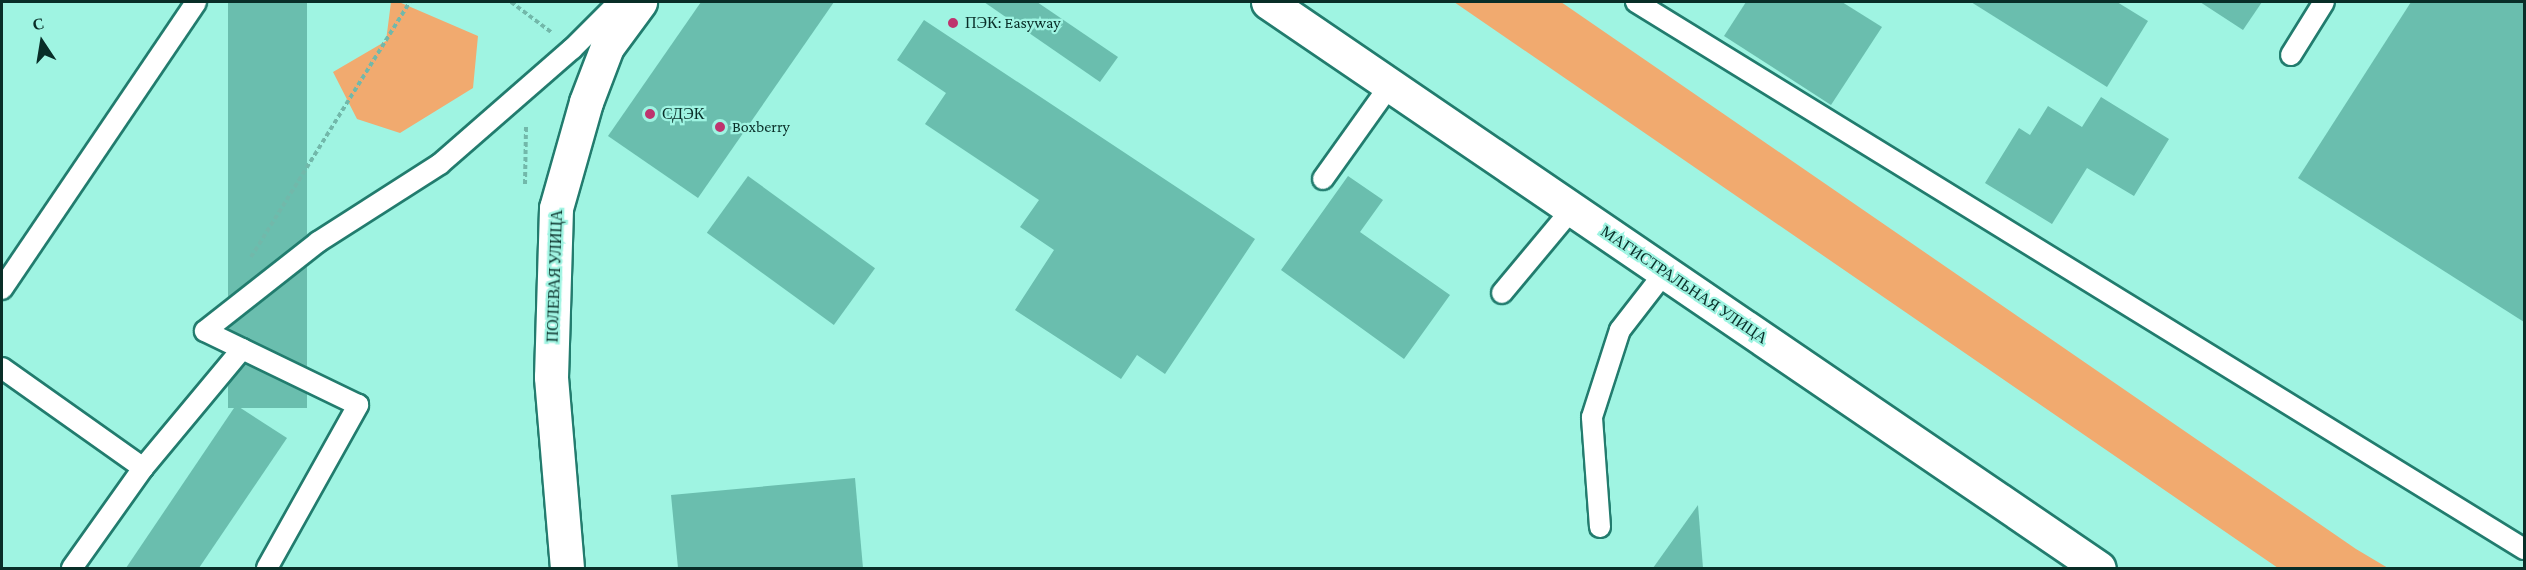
<!DOCTYPE html>
<html>
<head>
<meta charset="utf-8">
<style>
	body { margin:0 }
	#map { position:relative; width:2526px; height:570px; overflow:hidden; background:#9ff4e2; font-family:"Crimson Pro",serif }
	div>[style] { position:absolute }
	[style*='--x'] { left:calc(var(--x)*1px); top:calc(var(--y)*1px); width:calc(var(--w)*1px); rotate:calc(var(--a)*1deg) }
	.green>* { inset:0; background:#f1aa6f }
	.building>* { inset:0; background:#6abeae; transform-origin:0 0 }
	.path>* { height:4px; margin-top:-2px; transform-origin:0; background:repeating-linear-gradient(90deg,#72b8aa 0 4.5px,transparent 0 7.5px) }
	.roads { filter:drop-shadow(2px 0 #227c6e) drop-shadow(-2px 0 #227c6e) drop-shadow(0 2px #227c6e) drop-shadow(0 -2px #227c6e) }
	.service>* { height:20px; margin:-10px; padding:0 10px; transform-origin:10px; border-radius:10px; background:#fff }
	.minor>* { height:33px; margin:-16.5px; padding:0 16.5px; transform-origin:16.5px; border-radius:16.5px; background:#fff }
	.secondary>* { height:33px; margin:-16.5px; padding:0 16.5px; transform-origin:16.5px; border-radius:16.5px; background:#fff }
	.dots>* { width:16px; height:16px; translate:-50% -50%; box-sizing:border-box; border:3px solid #9ff4e2; border-radius:50% }
	span { translate:-50% -50%; white-space:nowrap; text-align:center; line-height:1.15; -webkit-text-stroke:4.5px #9ff4e2; paint-order:stroke }
	.poi-label { font-size:16px; color:#092e28 }
	.left { translate:0 -50%; text-align:left }
	.street-label { font-size:16px; color:#092e28 }
	.frame { position:absolute; inset:0; border:3px solid #092e28; pointer-events:none }
	.north { position:absolute; left:12px; top:12px; width:60px; height:60px; -webkit-text-stroke:4px #9ff4e2; paint-order:stroke; rotate:348deg; font-size:16px; font-weight:700; line-height:24px; text-align:center; color:#092e28 }
	.north::after { content:''; display:block; margin:auto; width:21px; height:27px; background:#092e28; clip-path:polygon(50% 0,100% 100%,50% 72%,0 100%) }
</style>
</head>
<body>
<div id="map">
	<div class="green">
		<div style="clip-path:polygon(391px 2px,399px 2px,478px 36px,473px 88px,400px 133px,357px 119px,333px 72px,386px 41px)"></div>
		<div style="clip-path:polygon(1454px 2px,1561px 2px,2356px 549px,2388px 568px,2278px 568px)"></div>
	</div>
	<div class="building">
		<div style="left:228px;top:2px;width:79px;height:406px"></div>
		<div style="clip-path:polygon(701px 2px,834px 2px,698px 198px,608px 136px)"></div>
		<div style="clip-path:polygon(984px 2px,1037px 2px,1118px 57px,1100px 82px)"></div>
		<div style="clip-path:polygon(1746px 2px,1842px 2px,1882px 27px,1831px 105px,1724px 36px)"></div>
		<div style="clip-path:polygon(1971px 2px,2117px 2px,2148px 21px,2107px 87px)"></div>
		<div style="clip-path:polygon(2200px 2px,2262px 2px,2243px 30px)"></div>
		<div style="clip-path:polygon(2411px 2px,2524px 2px,2524px 322px,2298px 178px)"></div>
		<div style="clip-path:polygon(924px 20px,1255px 239px,1165px 374px,1137px 355px,1121px 379px,1015px 310px,1054px 250px,1020px 227px,1039px 200px,925px 124px,946px 93px,897px 60px)"></div>
		<div style="clip-path:polygon(2101px 97px,2169px 139px,2134px 196px,2087px 168px,2052px 224px,1985px 183px,2019px 128px,2030px 135px,2048px 106px,2082px 127px)"></div>
		<div style="left:748px;top:176px;width:157px;height:70px;rotate:36deg"></div>
		<div style="clip-path:polygon(1348px 176px,1383px 200px,1360px 232px,1450px 295px,1404px 359px,1281px 270px)"></div>
		<div style="clip-path:polygon(236px 405px,287px 438px,199px 568px,126px 568px)"></div>
		<div style="clip-path:polygon(855px 478px,863px 568px,678px 568px,671px 495px)"></div>
		<div style="clip-path:polygon(1698px 505px,1703px 568px,1653px 568px)"></div>
	</div>
	<div class="path">
		<div style="--x:511;--y:2;--w:50;--a:36.9"></div>
		<div style="--x:525;--y:184;--w:58;--a:-89"></div>
		<div style="--x:251;--y:257;--w:301;--a:-58.1"></div>
	</div>
	<div class="roads">
		<div class="service">
			<div style="--x:1636;--y:2;--w:1043;--a:31.63"></div>
			<div style="--x:2291;--y:55;--w:62;--a:-58.1"></div>
			<div style="--x:1323;--y:179;--w:115;--a:-54.5"></div>
			<div style="--x:2;--y:289;--w:346;--a:-55.9"></div>
			<div style="--x:1502;--y:293;--w:109;--a:-50.2"></div>
			<div style="--x:2;--y:368;--w:173;--a:35.3"></div>
			<div style="--x:1600;--y:527;--w:110;--a:-94.2"></div>
			<div style="--x:1592;--y:417;--w:91;--a:-72.2"></div>
			<div style="--x:1620;--y:330;--w:73;--a:-52.2"></div>
			<div style="--x:72;--y:568;--w:123;--a:-54.6"></div>
			<div style="--x:143;--y:468;--w:155;--a:-50.2"></div>
			<div style="--x:267;--y:568;--w:187;--a:-60.8"></div>
			<div style="--x:358;--y:405;--w:170;--a:-154.2"></div>
			<div style="--x:205;--y:331;--w:144;--a:-38.2"></div>
			<div style="--x:318;--y:242;--w:145;--a:-32.6"></div>
			<div style="--x:440;--y:164;--w:175;--a:-41.1"></div>
			<div style="--x:572;--y:49;--w:66;--a:-45"></div>
		</div>
		<div class="minor">
			<div style="--x:567;--y:568;--w:192;--a:-94.8"></div>
			<div style="--x:551;--y:377;--w:169;--a:-88.3"></div>
			<div style="--x:556;--y:208;--w:110;--a:-74.2"></div>
			<div style="--x:586;--y:102;--w:59;--a:-69.1"></div>
			<div style="--x:607;--y:47;--w:56;--a:-53.7"></div>
		</div>
		<div class="secondary">
			<div style="--x:1268;--y:2;--w:1005;--a:34.26"></div>
		</div>
	</div>
	<div class="dots">
		<div style="left:953px;top:23px;background:#be346e"></div>
		<div style="left:650px;top:114px;background:#be346e"></div>
		<div style="left:720px;top:127px;background:#be346e"></div>
	</div>
	<div class="poi-label">
		<span class="left" style="left:965px;top:23px">ПЭК: Easyway</span>
		<span class="left" style="left:662px;top:114px">СДЭК</span>
		<span class="left" style="left:732px;top:127px">Boxberry</span>
	</div>
	<div class="street-label">
		<span style="left:555px;top:276px;rotate:-88deg">ПОЛЕВАЯ УЛИЦА</span>
		<span style="left:1684px;top:285px;rotate:34deg">МАГИСТРАЛЬНАЯ УЛИЦА</span>
	</div>
	<div class="frame"></div>
	<div class="north">С</div>
</div>
</body>
</html>
